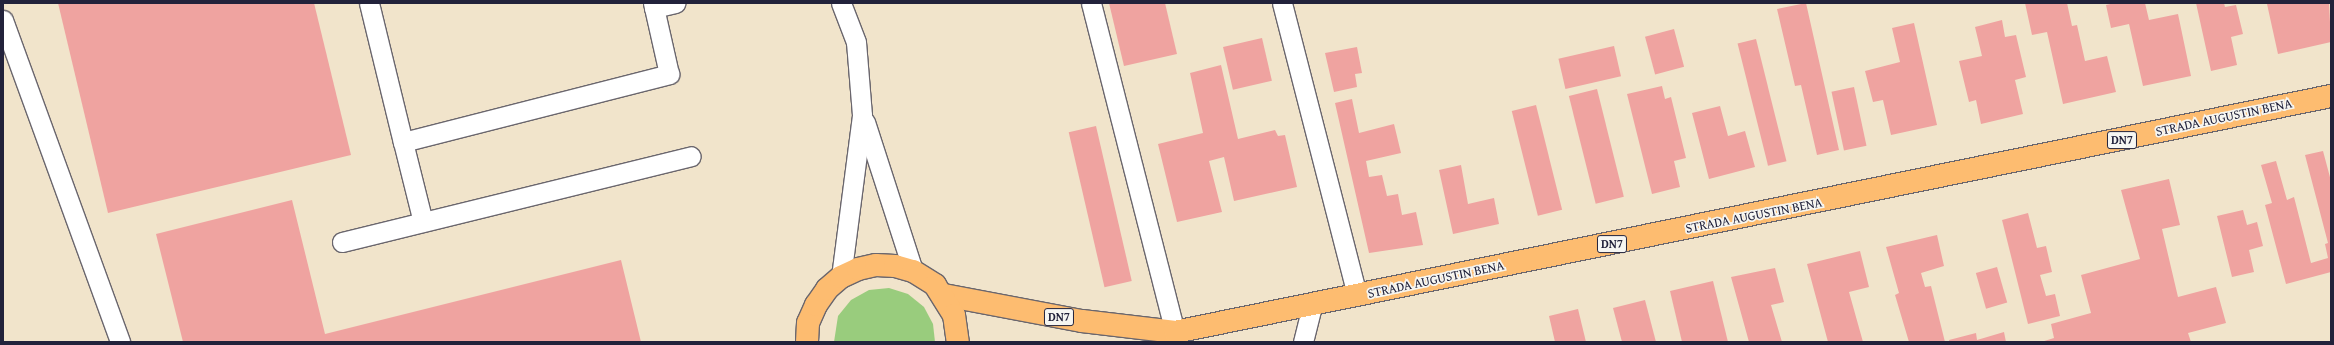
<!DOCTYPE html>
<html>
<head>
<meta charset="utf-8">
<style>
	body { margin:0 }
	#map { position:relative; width:2334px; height:345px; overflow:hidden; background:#f1e4cb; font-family:"Gentium Book Plus",serif }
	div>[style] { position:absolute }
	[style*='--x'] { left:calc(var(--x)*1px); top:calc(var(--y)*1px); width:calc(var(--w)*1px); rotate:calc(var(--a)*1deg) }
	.green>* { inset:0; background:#99cc7d }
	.building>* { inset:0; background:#efa3a0; transform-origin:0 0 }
	.roads { filter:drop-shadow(1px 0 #6a666d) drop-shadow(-1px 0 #6a666d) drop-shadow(0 1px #6a666d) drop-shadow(0 -1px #6a666d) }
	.service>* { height:19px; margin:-9.5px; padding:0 9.5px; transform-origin:9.5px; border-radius:9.5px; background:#fff }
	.primary>* { height:22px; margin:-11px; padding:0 11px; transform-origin:11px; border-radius:11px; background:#fdbc70 }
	span { translate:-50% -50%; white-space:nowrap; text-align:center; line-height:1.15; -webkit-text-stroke:3.5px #f6f6f2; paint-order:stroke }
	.shield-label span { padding:1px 3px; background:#f6f6f2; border:1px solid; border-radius:3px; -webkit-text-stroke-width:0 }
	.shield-label { font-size:12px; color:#22223b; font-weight:700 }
	.street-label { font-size:13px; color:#22223b }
	.frame { position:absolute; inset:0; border:4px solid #22223b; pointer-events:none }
</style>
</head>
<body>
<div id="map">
	<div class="green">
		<div style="clip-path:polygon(889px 288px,908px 294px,924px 307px,933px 324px,935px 342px,834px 342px,838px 316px,851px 300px,869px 290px)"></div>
	</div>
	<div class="building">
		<div style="clip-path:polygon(58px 3px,314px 3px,351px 155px,108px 213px)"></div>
		<div style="clip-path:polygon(1109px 3px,1165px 3px,1177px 54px,1124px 66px)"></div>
		<div style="clip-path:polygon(1806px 3px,1839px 150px,1817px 155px,1801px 85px,1795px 86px,1777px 9px)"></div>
		<div style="clip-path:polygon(2025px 3px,2067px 3px,2072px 26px,2077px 25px,2085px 61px,2107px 56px,2116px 92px,2063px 104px,2047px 32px,2032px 35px)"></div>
		<div style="clip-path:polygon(2115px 3px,2145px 3px,2149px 20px,2178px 14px,2191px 76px,2143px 86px,2129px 24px,2111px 28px,2106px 5px)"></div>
		<div style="clip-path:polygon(2196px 3px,2224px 3px,2225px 7px,2236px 5px,2243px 34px,2231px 37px,2237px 65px,2211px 71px)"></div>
		<div style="clip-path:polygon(2329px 3px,2331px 42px,2278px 54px,2267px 4px)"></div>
		<div style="clip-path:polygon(2002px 20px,2005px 37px,2016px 35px,2026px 77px,2015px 80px,2023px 114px,1981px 124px,1976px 100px,1969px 102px,1959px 61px,1982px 56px,1975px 27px)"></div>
		<div style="clip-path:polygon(1914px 23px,1937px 125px,1891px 135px,1883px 100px,1873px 102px,1865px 71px,1900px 62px,1892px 28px)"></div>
		<div style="left:1674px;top:29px;width:39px;height:30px;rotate:75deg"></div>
		<div style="left:1262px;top:38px;width:44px;height:40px;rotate:77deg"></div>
		<div style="left:1756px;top:39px;width:126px;height:19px;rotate:76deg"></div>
		<div style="left:1614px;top:46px;width:31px;height:57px;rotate:77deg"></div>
		<div style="clip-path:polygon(1357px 47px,1362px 73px,1355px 74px,1357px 87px,1334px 92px,1325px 53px)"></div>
		<div style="clip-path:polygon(1221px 65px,1238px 139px,1275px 130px,1278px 136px,1285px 135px,1297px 187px,1234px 201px,1224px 157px,1209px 161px,1222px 212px,1177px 222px,1158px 144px,1203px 133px,1190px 73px)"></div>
		<div style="clip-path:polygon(1662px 86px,1665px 99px,1671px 97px,1686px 158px,1674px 161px,1680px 187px,1652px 194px,1627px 94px)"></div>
		<div style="left:1854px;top:87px;width:60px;height:23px;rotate:78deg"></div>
		<div style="left:1597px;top:89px;width:111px;height:29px;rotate:76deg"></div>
		<div style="clip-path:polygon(1352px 99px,1359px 133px,1394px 124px,1401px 153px,1366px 161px,1369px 177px,1382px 175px,1387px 196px,1398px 194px,1402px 215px,1416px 212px,1423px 245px,1369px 253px,1335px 103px)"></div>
		<div style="left:1536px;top:105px;width:108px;height:25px;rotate:76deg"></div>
		<div style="clip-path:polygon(1720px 106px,1728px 136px,1745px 131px,1755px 167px,1709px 179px,1692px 113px)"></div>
		<div style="left:1096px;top:126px;width:159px;height:28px;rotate:77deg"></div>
		<div style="clip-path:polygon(2323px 151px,2331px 181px,2331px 272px,2286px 284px,2265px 205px,2272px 203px,2261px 165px,2276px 161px,2287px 200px,2294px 197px,2311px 263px,2328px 258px,2325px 244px,2328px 243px,2305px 155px)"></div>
		<div style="clip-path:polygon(1461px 165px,1468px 204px,1494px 198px,1499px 224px,1453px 234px,1439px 170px)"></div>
		<div style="clip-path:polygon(2169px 179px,2180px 225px,2162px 229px,2178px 297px,2216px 287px,2226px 323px,2188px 333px,2191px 342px,2041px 342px,2054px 338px,2051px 324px,2091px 313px,2081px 275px,2140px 259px,2121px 190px)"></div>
		<div style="clip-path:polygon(292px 200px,325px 334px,621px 260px,641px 342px,183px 342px,156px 234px)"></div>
		<div style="clip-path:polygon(2243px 210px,2247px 225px,2257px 222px,2263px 246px,2249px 250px,2254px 272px,2232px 277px,2217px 216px)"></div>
		<div style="clip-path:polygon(2028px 213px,2037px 248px,2046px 246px,2052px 272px,2040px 275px,2046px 296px,2055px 294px,2060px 316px,2028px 324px,2002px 220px)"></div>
		<div style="clip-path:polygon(1937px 235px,1944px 266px,1921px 273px,1925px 287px,1931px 286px,1945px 342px,1909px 342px,1895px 295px,1899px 293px,1886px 247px)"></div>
		<div style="clip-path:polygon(1860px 251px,1869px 287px,1849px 292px,1863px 342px,1828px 342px,1807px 264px)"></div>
		<div style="left:1997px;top:267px;width:37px;height:22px;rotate:74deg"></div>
		<div style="clip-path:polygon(1775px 268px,1784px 302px,1771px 305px,1782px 342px,1749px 342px,1731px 277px)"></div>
		<div style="clip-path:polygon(1713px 281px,1728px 342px,1682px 342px,1670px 291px)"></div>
		<div style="clip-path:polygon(1645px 300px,1656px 342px,1622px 342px,1613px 308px)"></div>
		<div style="clip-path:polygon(1578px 309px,1586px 342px,1555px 342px,1549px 316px)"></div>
		<div style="clip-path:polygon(2004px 332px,2006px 342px,1949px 342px,1949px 340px,1976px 333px,1977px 340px)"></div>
	</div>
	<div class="roads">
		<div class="service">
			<div style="--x:369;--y:3;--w:143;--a:76.3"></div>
			<div style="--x:403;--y:142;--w:275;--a:-14.3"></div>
			<div style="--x:669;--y:74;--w:73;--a:-102.7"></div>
			<div style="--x:1091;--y:3;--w:340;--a:75.7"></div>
			<div style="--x:1282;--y:3;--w:302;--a:75.6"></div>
			<div style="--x:654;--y:8;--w:22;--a:-13"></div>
			<div style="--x:3;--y:20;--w:343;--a:70"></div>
			<div style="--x:865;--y:122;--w:157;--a:72.1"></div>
			<div style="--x:403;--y:142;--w:82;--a:76"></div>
			<div style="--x:342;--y:242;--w:359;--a:-13.8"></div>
			<div style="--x:841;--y:277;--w:163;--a:-82.6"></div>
			<div style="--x:862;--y:115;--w:73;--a:-94.7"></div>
			<div style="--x:856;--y:42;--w:42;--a:-111"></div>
			<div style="--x:1303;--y:342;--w:38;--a:-76"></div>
		</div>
		<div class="primary">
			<div style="--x:944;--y:295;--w:140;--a:10.7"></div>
			<div style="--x:1082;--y:321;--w:94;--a:6.7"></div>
			<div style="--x:1175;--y:332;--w:1180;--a:-11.54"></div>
			<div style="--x:807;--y:342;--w:19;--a:-87"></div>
			<div style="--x:808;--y:323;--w:20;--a:-66"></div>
			<div style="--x:816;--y:305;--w:19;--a:-55"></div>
			<div style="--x:827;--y:289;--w:18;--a:-41"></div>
			<div style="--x:841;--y:277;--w:19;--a:-25"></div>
			<div style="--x:858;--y:269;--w:18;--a:-13"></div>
			<div style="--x:876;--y:265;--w:19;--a:3"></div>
			<div style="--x:895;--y:266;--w:19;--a:16"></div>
			<div style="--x:913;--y:271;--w:26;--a:32"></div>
			<div style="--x:935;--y:285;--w:36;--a:58"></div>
			<div style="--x:954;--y:315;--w:27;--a:82"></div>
		</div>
	</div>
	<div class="shield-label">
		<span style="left:2122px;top:140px">DN7</span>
		<span style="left:1612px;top:244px">DN7</span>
		<span style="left:1059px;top:317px">DN7</span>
	</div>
	<div class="street-label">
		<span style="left:2224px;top:118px;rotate:-12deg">STRADA AUGUSTIN BENA</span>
		<span style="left:1754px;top:216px;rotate:-11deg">STRADA AUGUSTIN BENA</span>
		<span style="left:1436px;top:280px;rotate:-12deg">STRADA AUGUSTIN BENA</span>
	</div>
	<div class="frame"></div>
</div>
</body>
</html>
